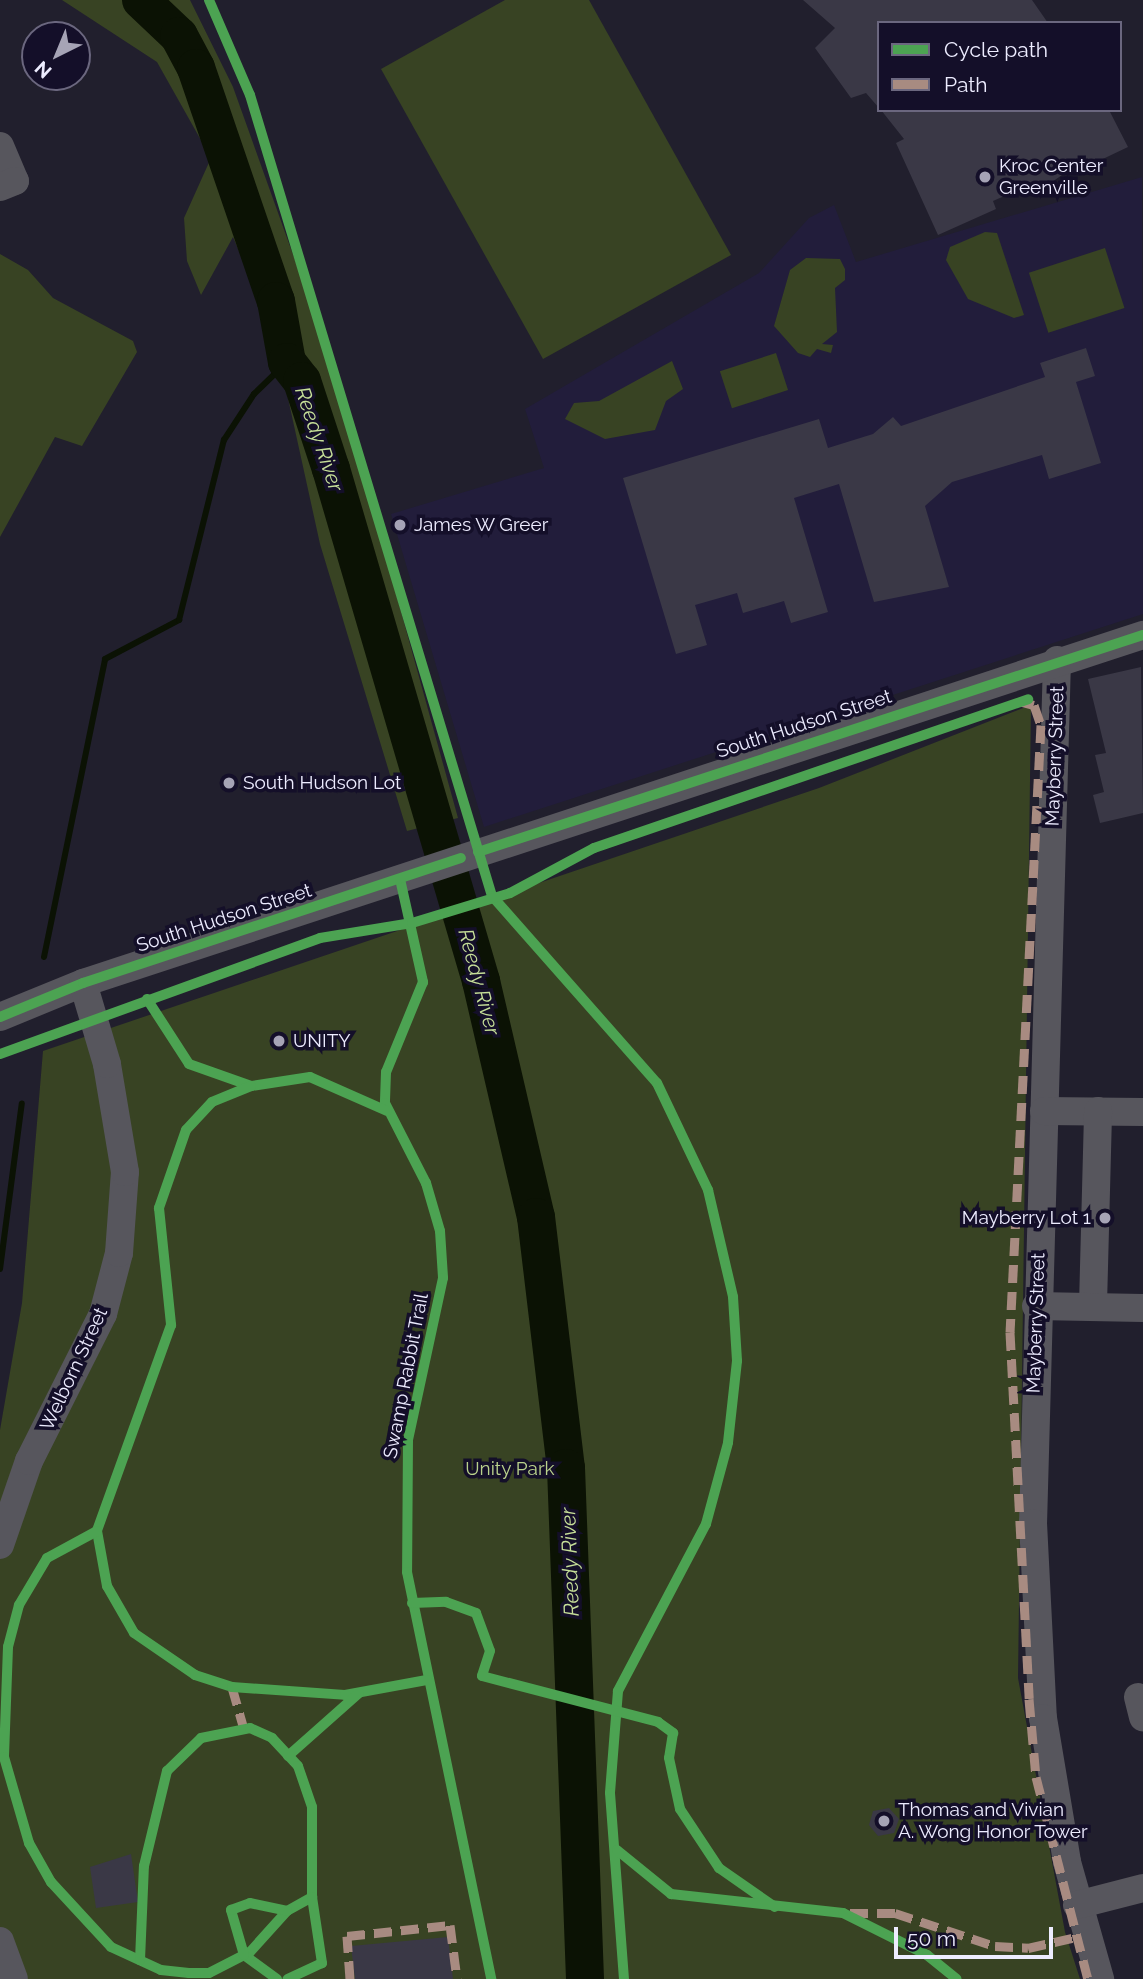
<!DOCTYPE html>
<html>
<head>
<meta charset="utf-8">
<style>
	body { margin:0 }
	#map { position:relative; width:1143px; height:1979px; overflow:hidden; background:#211f2d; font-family:Raleway,sans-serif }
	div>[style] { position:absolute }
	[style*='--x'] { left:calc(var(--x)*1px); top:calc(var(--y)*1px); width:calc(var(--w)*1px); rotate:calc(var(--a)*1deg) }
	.built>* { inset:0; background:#221d3b }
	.green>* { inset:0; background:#384323; transform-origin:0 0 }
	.stream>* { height:6px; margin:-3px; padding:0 3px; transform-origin:3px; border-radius:3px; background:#0b1204 }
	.river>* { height:38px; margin:-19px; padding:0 19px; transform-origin:19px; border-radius:19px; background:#0b1204 }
	.building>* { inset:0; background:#3a3846 }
	.minor>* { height:28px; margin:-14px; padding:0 14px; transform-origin:14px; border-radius:14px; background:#57565d }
	.quiet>* { height:9px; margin-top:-4.5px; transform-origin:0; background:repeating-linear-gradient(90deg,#a88b81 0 18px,transparent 0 27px) }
	.cycleway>* { height:10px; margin:-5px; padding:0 5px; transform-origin:5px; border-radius:5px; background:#4ca352 }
	.dots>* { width:19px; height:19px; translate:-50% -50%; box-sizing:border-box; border:4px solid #140f29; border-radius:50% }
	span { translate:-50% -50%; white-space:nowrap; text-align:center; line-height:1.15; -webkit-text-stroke:7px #140f29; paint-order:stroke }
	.poi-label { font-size:19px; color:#edecff }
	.left { translate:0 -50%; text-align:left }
	.right { translate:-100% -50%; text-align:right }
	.street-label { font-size:19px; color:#edecff }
	.park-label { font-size:19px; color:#bad28c }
	.water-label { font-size:21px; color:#c6df98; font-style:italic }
	.legend { position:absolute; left:877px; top:21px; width:245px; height:91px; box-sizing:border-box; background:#140f29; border:2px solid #6b677f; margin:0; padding:9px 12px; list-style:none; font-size:21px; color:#edecff }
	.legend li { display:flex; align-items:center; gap:14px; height:35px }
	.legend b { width:35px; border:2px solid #6b677f }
	.north { position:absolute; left:21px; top:21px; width:70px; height:70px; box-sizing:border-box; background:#140f29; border:2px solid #6b677f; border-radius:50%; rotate:223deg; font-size:19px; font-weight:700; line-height:28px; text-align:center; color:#edecff }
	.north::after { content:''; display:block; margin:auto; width:24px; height:32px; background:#a6a4b6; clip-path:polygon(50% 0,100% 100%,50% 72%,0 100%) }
	.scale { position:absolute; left:894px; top:1927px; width:159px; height:32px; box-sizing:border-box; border:4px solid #edecff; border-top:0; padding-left:9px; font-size:21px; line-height:24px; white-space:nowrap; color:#edecff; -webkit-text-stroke:5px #140f29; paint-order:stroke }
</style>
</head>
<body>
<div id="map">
	<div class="built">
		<div style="clip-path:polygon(1142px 177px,1143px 614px,484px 827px,391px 514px,544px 468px,525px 409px,759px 273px,809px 218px,834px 205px,856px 262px)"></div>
	</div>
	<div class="green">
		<div style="clip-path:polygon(62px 0,190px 0,233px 87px,334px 369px,458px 818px,407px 831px,320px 544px,273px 330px,233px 237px,201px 295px,187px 261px,184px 218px,211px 158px,157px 62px)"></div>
		<div style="clip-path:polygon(505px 0,589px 0,731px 255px,543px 359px,381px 69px)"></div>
		<div style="clip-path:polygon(985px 232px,997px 233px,1024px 315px,1014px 318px,968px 299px,946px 260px,950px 247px)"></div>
		<div style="left:1105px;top:248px;width:63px;height:80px;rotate:72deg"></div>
		<div style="clip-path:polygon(0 254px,28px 270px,53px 298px,133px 341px,137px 352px,82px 446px,55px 437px,0 537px)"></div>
		<div style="clip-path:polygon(806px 258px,840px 259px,845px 269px,845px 280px,835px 288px,837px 332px,822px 344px,833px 345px,831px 353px,817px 349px,810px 357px,798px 353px,774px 326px,790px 270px)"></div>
		<div style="left:776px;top:353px;width:39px;height:59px;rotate:72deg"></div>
		<div style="clip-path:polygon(672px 361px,683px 389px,666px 401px,655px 430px,605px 439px,565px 419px,574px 403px,599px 401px)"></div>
		<div style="clip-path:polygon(1031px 705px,1018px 1678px,1065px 1932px,1080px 1979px,0 1979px,0 1430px,22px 1303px,43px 1051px,819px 788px)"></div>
	</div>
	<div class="stream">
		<div style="--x:44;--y:957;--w:304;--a:-78.4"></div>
		<div style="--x:105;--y:659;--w:84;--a:-27.8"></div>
		<div style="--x:179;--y:620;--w:186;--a:-76"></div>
		<div style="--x:224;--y:440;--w:55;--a:-56.9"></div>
		<div style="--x:254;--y:394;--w:46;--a:-44.1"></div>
		<div style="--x:0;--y:1269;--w:167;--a:-82.5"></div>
	</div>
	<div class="river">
		<div style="--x:141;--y:0;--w:52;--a:43.5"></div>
		<div style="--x:179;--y:36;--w:36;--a:62"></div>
		<div style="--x:196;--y:68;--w:246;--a:71.1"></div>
		<div style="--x:276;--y:301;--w:62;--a:79.8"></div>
		<div style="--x:287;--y:362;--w:24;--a:52"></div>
		<div style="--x:302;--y:381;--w:93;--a:71.8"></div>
		<div style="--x:331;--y:469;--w:534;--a:73.67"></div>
		<div style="--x:481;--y:981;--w:242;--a:76.9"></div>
		<div style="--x:536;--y:1217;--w:253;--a:83.2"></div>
		<div style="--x:566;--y:1468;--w:511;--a:87.87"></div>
	</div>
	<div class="building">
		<div style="clip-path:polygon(803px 0,1032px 0,1048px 23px,879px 23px,879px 108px,866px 93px,851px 98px,815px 48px,835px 28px)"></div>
		<div style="clip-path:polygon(881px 110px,1109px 110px,1128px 147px,1086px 167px,1082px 161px,1032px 196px,1025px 187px,993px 201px,996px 209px,938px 235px,896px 143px,904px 139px)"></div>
		<div style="clip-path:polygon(1086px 348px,1095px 376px,1076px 382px,1101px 463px,1049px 479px,1042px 455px,952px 482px,925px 506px,949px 587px,874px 602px,839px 484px,794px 498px,828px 612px,791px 623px,784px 601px,743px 613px,737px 593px,695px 605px,707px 645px,676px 654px,623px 478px,819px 419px,828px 448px,873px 434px,893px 417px,901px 426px,1045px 377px,1040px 363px)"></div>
		<div style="clip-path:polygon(1141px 667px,1143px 813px,1100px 823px,1093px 795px,1104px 792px,1095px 755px,1106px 753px,1088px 679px)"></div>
		<div style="clip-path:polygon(889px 1808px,899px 1819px,894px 1833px,878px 1836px,869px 1825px,873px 1811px)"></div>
		<div style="clip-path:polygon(131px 1854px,138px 1902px,96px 1908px,90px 1867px)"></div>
		<div style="clip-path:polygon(448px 1937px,453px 1979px,355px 1979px,351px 1946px)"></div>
	</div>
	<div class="minor">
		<div style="--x:0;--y:146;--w:38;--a:67"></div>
		<div style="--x:15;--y:181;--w:16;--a:158"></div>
		<div style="--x:1057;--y:660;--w:863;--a:91.59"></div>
		<div style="--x:1033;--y:1523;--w:195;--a:87.1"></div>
		<div style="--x:1043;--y:1718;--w:146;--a:80.5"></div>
		<div style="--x:1067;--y:1862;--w:122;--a:74.2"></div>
		<div style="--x:0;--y:1017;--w:90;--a:-22.3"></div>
		<div style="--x:83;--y:983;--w:1116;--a:-18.18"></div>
		<div style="--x:1044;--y:1111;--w:99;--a:0.6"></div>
		<div style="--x:1093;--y:1305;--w:194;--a:-88.5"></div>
		<div style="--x:1036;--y:1306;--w:107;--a:1.1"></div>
		<div style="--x:0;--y:1545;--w:89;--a:-71"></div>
		<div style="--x:29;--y:1461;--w:165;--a:-63.3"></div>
		<div style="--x:103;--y:1314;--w:63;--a:-75.3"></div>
		<div style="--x:119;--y:1253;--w:81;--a:-85.8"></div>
		<div style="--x:125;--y:1172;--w:109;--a:-99.5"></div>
		<div style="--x:107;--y:1064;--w:84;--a:-106.5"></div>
		<div style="--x:1138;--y:1697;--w:21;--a:76"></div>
		<div style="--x:1077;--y:1905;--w:68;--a:-14.4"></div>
		<div style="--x:0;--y:1941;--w:40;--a:69.8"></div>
	</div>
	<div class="quiet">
		<div style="--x:1022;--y:702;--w:12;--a:14"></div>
		<div style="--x:1034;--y:705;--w:21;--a:71"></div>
		<div style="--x:1041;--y:725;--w:608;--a:92.92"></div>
		<div style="--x:1010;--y:1332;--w:367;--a:87"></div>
		<div style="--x:1029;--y:1699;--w:78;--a:84.9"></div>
		<div style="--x:1036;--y:1777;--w:209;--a:75.6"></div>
		<div style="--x:232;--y:1687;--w:44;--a:74.1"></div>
		<div style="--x:850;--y:1913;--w:45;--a:0"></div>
		<div style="--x:895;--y:1913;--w:105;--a:18.3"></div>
		<div style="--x:995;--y:1946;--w:33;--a:3"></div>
		<div style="--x:1028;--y:1948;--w:49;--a:-12.9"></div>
		<div style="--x:350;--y:1979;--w:43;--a:-94"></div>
		<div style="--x:347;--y:1936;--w:104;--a:-6.1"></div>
		<div style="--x:450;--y:1925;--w:54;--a:82.6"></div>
	</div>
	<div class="cycleway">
		<div style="--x:209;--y:0;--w:103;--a:66.7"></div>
		<div style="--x:250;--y:95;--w:837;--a:73.19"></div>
		<div style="--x:492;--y:896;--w:249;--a:48.6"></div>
		<div style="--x:657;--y:1083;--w:119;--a:64.5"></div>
		<div style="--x:708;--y:1190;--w:110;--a:76.8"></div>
		<div style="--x:733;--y:1297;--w:64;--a:86.4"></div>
		<div style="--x:737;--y:1361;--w:82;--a:96.3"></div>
		<div style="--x:728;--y:1443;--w:84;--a:105.2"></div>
		<div style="--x:706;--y:1524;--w:189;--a:117.8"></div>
		<div style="--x:618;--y:1691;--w:102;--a:94.5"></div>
		<div style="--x:610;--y:1793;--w:187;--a:85.7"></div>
		<div style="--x:478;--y:852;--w:700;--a:-18.07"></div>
		<div style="--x:400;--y:879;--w:106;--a:77.4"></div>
		<div style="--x:423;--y:982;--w:97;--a:112.3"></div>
		<div style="--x:386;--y:1072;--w:31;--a:92"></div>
		<div style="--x:385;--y:1103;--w:90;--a:62.9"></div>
		<div style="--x:426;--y:1183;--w:50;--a:73.7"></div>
		<div style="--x:440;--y:1231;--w:47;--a:86.3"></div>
		<div style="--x:443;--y:1278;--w:166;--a:102.2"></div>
		<div style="--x:408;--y:1440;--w:132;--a:90.4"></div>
		<div style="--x:407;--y:1572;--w:416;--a:78.3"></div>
		<div style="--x:147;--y:999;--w:77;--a:57.1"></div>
		<div style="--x:189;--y:1064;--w:66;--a:19.5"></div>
		<div style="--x:0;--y:1017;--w:90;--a:-22.3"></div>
		<div style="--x:83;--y:983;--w:398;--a:-18.3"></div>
		<div style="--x:0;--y:1054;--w:340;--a:-19.9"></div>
		<div style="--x:320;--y:938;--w:93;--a:-9.3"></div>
		<div style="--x:412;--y:923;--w:102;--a:-17"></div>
		<div style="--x:510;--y:893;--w:95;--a:-28.2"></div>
		<div style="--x:594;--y:848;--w:459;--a:-18.9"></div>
		<div style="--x:387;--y:1111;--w:84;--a:-156.2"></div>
		<div style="--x:310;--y:1077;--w:60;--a:171.3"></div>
		<div style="--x:251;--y:1086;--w:42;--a:157.7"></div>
		<div style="--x:212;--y:1102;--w:38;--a:133"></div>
		<div style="--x:186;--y:1130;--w:83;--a:109.1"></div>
		<div style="--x:159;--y:1208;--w:118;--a:84.1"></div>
		<div style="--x:171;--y:1325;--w:219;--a:109.8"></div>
		<div style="--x:97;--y:1531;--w:56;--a:79.7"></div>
		<div style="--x:107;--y:1586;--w:54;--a:60.1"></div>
		<div style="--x:134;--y:1633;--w:74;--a:34.5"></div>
		<div style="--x:195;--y:1675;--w:39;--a:18"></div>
		<div style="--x:232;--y:1687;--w:113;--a:4"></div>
		<div style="--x:345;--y:1695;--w:83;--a:-10.4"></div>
		<div style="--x:97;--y:1531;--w:57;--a:151.6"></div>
		<div style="--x:47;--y:1558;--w:55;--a:120.8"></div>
		<div style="--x:19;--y:1605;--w:43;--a:104.7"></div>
		<div style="--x:8;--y:1647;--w:110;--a:92.1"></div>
		<div style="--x:4;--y:1757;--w:90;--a:73.8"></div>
		<div style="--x:29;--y:1843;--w:45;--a:60.6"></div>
		<div style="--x:51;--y:1882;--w:88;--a:47.3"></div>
		<div style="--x:111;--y:1947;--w:55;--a:24.7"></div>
		<div style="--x:161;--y:1970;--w:28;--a:6"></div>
		<div style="--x:189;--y:1973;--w:20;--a:0"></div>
		<div style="--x:209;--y:1973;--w:46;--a:-27.1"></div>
		<div style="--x:250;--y:1952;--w:55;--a:-47.9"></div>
		<div style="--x:287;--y:1911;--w:29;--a:-29"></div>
		<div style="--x:412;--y:1603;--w:34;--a:-2"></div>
		<div style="--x:446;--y:1602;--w:32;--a:20"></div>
		<div style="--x:476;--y:1613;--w:40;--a:69.8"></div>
		<div style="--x:490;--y:1651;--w:26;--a:108"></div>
		<div style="--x:482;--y:1676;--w:182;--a:14.6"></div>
		<div style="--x:658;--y:1722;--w:19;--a:36"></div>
		<div style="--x:673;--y:1733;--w:25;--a:99"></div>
		<div style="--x:669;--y:1758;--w:52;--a:77.8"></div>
		<div style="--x:680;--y:1809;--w:71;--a:56.5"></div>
		<div style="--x:719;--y:1868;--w:68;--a:34.9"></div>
		<div style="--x:288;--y:1756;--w:95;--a:-41.6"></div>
		<div style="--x:617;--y:1850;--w:70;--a:39.2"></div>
		<div style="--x:671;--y:1894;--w:173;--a:6.3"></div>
		<div style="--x:843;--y:1913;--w:94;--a:26.6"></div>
		<div style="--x:927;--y:1955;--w:38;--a:39"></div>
		<div style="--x:140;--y:1960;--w:94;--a:-87.6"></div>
		<div style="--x:144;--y:1866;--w:98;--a:-76.4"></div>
		<div style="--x:167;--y:1771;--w:47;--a:-44.1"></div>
		<div style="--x:201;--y:1738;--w:50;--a:-11.5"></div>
		<div style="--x:250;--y:1728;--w:24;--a:24"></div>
		<div style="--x:272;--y:1738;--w:38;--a:47"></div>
		<div style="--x:298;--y:1766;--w:43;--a:71.1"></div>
		<div style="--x:312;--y:1807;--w:90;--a:90"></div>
		<div style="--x:312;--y:1897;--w:67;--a:81.4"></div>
		<div style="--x:322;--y:1963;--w:38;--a:155"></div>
		<div style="--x:277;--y:1979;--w:41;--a:-144"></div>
		<div style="--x:244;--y:1955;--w:47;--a:-106.1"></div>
		<div style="--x:231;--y:1910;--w:20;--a:-20"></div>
		<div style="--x:250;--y:1903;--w:38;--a:12"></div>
	</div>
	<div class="dots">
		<div style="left:985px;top:177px;background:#a6a4b6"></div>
		<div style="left:400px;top:525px;background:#a6a4b6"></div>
		<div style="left:229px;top:783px;background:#a6a4b6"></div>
		<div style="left:279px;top:1041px;background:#a6a4b6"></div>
		<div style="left:1105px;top:1218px;background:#a6a4b6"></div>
		<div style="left:884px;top:1821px;background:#a6a4b6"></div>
	</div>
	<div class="poi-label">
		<span class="left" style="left:999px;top:177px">Kroc Center<br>Greenville</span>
		<span class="left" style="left:414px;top:525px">James W Greer</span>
		<span class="left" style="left:243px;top:783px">South Hudson Lot</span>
		<span class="left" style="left:293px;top:1041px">UNITY</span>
		<span class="right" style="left:1091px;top:1218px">Mayberry Lot 1</span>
		<span class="left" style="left:898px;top:1821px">Thomas and Vivian<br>A. Wong Honor Tower</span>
	</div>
	<div class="street-label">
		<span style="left:804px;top:724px;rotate:-18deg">South Hudson Street</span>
		<span style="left:1055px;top:756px;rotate:-88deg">Mayberry Street</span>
		<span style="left:224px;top:918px;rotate:-18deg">South Hudson Street</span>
		<span style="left:1036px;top:1323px;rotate:-88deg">Mayberry Street</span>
		<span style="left:74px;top:1369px;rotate:-65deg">Welborn Street</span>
		<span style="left:406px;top:1376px;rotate:-79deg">Swamp Rabbit Trail</span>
	</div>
	<div class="park-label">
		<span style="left:510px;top:1469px">Unity Park</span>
	</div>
	<div class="water-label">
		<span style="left:319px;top:439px;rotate:71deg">Reedy River</span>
		<span style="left:479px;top:982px;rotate:75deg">Reedy River</span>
		<span style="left:570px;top:1562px;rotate:-92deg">Reedy River</span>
	</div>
	<ul class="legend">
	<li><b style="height:9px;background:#4ca352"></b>Cycle path</li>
	<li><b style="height:9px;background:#a88b81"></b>Path</li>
	</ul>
	<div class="north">N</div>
	<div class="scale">50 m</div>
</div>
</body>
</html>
